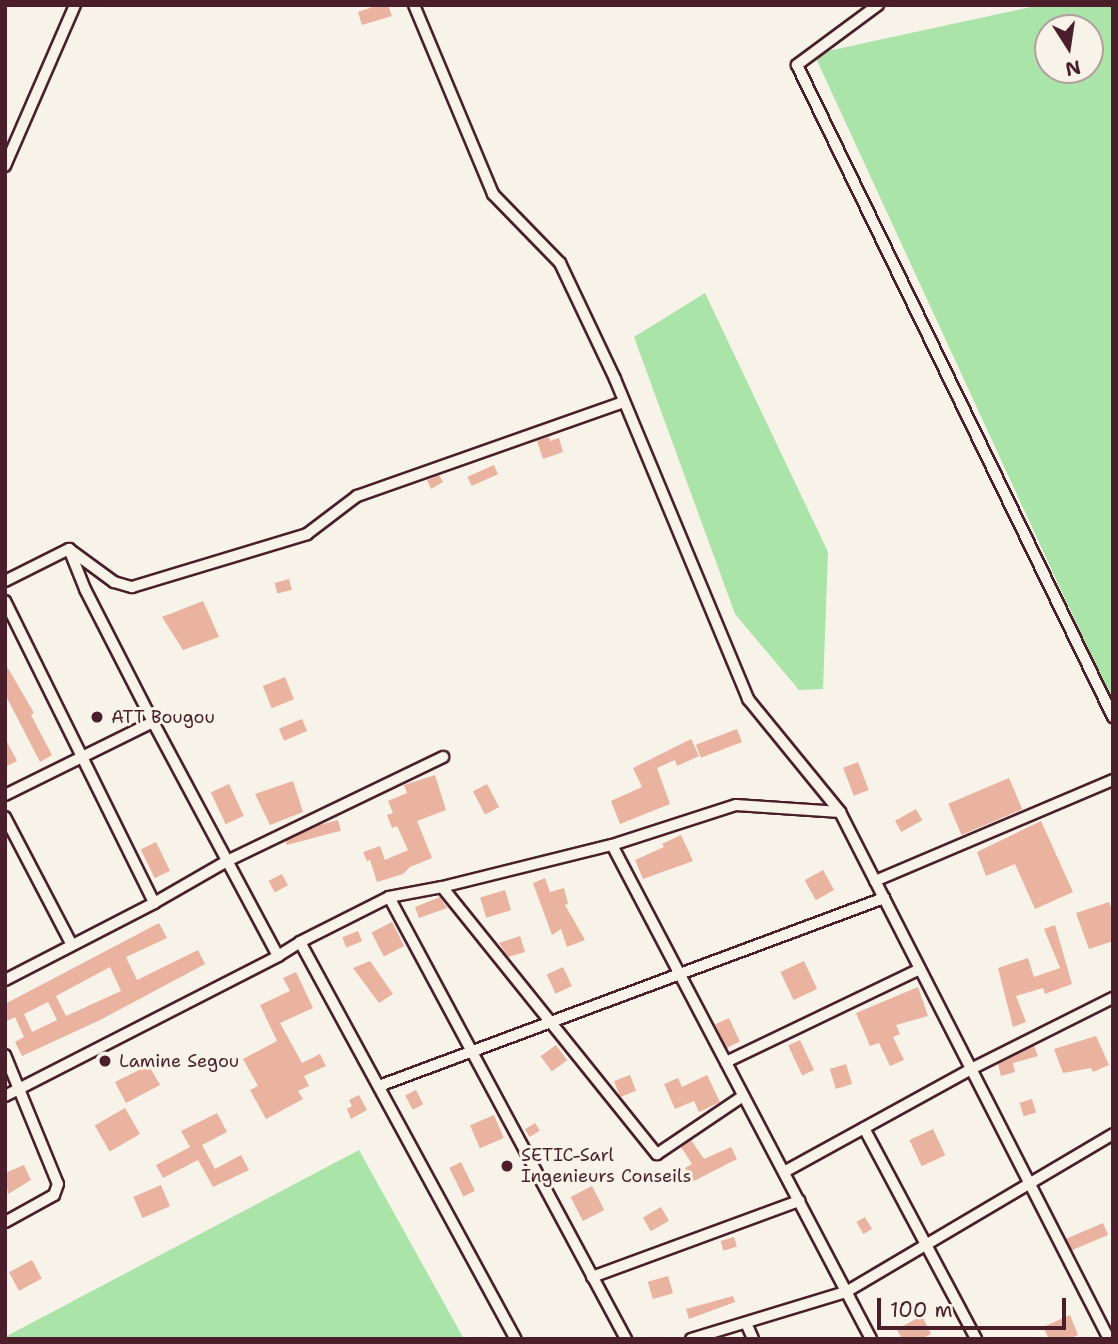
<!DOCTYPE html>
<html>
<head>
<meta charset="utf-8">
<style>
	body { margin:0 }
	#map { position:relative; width:1118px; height:1344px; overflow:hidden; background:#f7f3e8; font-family:"Shantell Sans",sans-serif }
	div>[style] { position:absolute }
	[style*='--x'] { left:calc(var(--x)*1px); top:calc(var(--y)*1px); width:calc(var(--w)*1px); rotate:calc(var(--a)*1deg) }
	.green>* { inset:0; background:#aae4a9 }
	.building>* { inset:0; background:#eab39f; transform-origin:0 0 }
	.roads { filter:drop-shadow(2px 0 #4a1f2b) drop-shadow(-2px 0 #4a1f2b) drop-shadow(0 2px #4a1f2b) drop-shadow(0 -2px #4a1f2b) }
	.minor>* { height:10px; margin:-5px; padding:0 5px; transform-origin:5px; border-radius:5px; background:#f7f3e8 }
	.dots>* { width:19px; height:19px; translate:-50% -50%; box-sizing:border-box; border:4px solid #f7f3e8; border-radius:50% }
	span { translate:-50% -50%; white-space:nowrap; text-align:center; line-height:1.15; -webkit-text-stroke:6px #f7f3e8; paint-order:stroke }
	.poi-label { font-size:18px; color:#4a1f2b }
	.left { translate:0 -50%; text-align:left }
	.frame { position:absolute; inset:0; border:7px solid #4a1f2b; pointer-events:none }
	.north { position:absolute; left:1034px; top:14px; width:70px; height:70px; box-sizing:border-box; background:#f7f3e8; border:2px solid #b29e9c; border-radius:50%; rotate:168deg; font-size:19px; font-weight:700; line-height:28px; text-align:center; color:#4a1f2b }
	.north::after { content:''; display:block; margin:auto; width:24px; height:32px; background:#4a1f2b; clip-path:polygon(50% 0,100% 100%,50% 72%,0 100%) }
	.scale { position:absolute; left:877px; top:1298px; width:189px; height:32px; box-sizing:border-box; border:4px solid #4a1f2b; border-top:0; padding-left:9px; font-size:21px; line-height:24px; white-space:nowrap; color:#4a1f2b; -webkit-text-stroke:5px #f7f3e8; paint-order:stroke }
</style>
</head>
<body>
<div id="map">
	<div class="green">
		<div style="clip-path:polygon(evenodd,1040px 5px,1113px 5px,1113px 703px,814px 54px,1040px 5px,1048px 28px,1090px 28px,1090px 70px,1048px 70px,1048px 28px)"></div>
		<div style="clip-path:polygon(705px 293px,828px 552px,823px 689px,799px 690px,735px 614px,634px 337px)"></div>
		<div style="clip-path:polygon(359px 1150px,464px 1339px,5px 1339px,5px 1337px)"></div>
	</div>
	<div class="building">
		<div style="clip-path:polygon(378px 5px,388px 5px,392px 16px,362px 25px,358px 12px)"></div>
		<div style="clip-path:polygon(549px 437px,550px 441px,559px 438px,563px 452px,543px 459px,537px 441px)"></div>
		<div style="left:494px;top:465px;width:10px;height:29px;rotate:66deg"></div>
		<div style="clip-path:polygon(439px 475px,443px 482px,431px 489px,427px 480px)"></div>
		<div style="left:289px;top:579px;width:11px;height:15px;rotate:75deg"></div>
		<div style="clip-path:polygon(203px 601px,219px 637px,183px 650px,162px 617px)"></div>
		<div style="clip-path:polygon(5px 663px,34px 713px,31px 715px,52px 755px,40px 762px,5px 694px)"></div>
		<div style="left:285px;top:677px;width:24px;height:24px;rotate:68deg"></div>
		<div style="left:302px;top:719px;width:13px;height:25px;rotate:67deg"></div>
		<div style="left:737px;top:729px;width:14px;height:44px;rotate:69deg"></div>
		<div style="clip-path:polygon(5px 738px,17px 761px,5px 767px)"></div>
		<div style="clip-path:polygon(691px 739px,699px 756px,677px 766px,675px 760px,657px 768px,670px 804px,620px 824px,611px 801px,642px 787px,633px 768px)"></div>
		<div style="left:858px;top:762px;width:30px;height:16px;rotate:69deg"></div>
		<div style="clip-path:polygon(435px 775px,446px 810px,417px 821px,432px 858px,410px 867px,403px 874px,377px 882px,370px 860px,367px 861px,363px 852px,380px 846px,385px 860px,408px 850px,397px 826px,392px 828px,387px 815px,393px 813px,388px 801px,407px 793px,404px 785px)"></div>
		<div style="left:1009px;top:778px;width:34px;height:66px;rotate:67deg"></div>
		<div style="clip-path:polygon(293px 781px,303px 812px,270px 825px,255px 794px)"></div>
		<div style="left:229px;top:784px;width:35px;height:20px;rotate:65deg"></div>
		<div style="left:487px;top:784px;width:26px;height:16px;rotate:62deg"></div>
		<div style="left:916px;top:809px;width:13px;height:24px;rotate:61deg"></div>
		<div style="left:338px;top:820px;width:11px;height:56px;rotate:75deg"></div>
		<div style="clip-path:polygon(1041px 821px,1073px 892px,1035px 909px,1015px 864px,986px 876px,977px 852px)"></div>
		<div style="clip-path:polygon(681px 835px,693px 861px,643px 879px,635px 860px,664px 847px,662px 844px)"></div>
		<div style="left:156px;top:842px;width:32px;height:17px;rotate:64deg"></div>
		<div style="left:823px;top:870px;width:23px;height:21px;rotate:61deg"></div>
		<div style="left:282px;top:874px;width:13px;height:15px;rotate:63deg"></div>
		<div style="clip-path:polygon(545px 878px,550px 892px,564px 888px,568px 904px,565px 905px,585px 940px,567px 947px,561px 929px,552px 935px,533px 883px)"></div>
		<div style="left:505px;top:890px;width:21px;height:26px;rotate:73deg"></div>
		<div style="clip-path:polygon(440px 897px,447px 908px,419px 918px,415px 907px)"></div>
		<div style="clip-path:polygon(1109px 902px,1113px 913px,1113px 941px,1089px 949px,1076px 913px)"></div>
		<div style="left:392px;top:922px;width:27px;height:23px;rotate:63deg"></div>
		<div style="clip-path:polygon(evenodd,159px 923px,167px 938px,126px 957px,137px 980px,198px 950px,205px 964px,100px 1020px,22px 1056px,15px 1042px,24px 1037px,15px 1017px,5px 1022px,5px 1004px,159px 923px,110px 967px,121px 991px,66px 1016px,56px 996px,110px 967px,159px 923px,48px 1002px,57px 1020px,32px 1032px,24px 1014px,48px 1002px)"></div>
		<div style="clip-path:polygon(1055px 925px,1072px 984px,1045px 994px,1043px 988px,1016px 996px,1026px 1022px,1013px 1027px,998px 968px,1028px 958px,1034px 977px,1060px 968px,1044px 929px)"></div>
		<div style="left:358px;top:931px;width:11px;height:17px;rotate:68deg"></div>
		<div style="clip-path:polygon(520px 936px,525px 952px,508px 957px,499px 943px)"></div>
		<div style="clip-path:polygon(370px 961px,393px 994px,379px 1003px,353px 968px)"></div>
		<div style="left:804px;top:961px;width:31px;height:26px;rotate:65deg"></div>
		<div style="left:563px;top:967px;width:21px;height:18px;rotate:65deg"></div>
		<div style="clip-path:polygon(296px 972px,313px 1008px,280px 1023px,302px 1063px,320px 1054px,326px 1066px,304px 1076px,309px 1086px,298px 1091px,303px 1099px,266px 1119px,250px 1090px,258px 1086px,243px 1059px,277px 1041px,260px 1005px,290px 991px,283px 978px)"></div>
		<div style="clip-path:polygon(918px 987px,928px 1016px,896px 1025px,900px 1034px,893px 1037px,904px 1060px,890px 1066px,879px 1043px,870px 1046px,856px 1013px)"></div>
		<div style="left:729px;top:1018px;width:26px;height:15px;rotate:65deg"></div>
		<div style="clip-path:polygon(1096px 1036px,1109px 1065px,1093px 1072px,1091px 1068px,1063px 1073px,1054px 1049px)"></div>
		<div style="left:800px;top:1040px;width:33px;height:13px;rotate:65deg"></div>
		<div style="left:556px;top:1045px;width:19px;height:19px;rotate:54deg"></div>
		<div style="clip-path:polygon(1034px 1046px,1038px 1056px,1013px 1063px,1015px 1072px,1001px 1076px,998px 1064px)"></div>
		<div style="clip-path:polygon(145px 1059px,160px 1085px,126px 1103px,115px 1082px,139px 1070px,136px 1064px)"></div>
		<div style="left:846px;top:1064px;width:21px;height:17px;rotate:73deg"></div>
		<div style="left:630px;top:1075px;width:17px;height:17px;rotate:69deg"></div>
		<div style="clip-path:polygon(707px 1075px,720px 1102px,699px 1112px,694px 1101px,675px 1109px,664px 1084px,678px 1078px,682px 1087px)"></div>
		<div style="left:416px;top:1090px;width:16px;height:12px;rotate:63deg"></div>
		<div style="clip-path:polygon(359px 1095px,367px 1110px,351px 1119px,347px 1109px,352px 1106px,349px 1100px)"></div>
		<div style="left:1032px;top:1099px;width:14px;height:13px;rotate:73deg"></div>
		<div style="left:125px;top:1108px;width:30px;height:35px;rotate:60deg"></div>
		<div style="clip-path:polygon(217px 1113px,227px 1132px,202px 1145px,215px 1169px,241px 1155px,249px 1170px,213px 1187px,198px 1160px,163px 1178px,156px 1165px,190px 1147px,181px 1131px)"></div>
		<div style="left:494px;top:1115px;width:25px;height:26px;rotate:67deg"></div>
		<div style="left:535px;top:1123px;width:9px;height:12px;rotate:58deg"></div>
		<div style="left:933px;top:1129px;width:29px;height:26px;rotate:65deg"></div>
		<div style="clip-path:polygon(691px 1140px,704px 1159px,731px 1147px,737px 1159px,692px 1182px,685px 1168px,692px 1164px,681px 1147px)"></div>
		<div style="left:461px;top:1162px;width:32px;height:13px;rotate:64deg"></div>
		<div style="clip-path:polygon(24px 1165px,31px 1180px,8px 1194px,5px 1173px)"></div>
		<div style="left:161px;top:1185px;width:23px;height:30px;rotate:67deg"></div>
		<div style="left:592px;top:1186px;width:27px;height:24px;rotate:63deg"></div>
		<div style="left:661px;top:1207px;width:16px;height:21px;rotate:60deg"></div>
		<div style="left:865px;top:1217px;width:14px;height:10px;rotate:60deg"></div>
		<div style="left:1103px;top:1223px;width:13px;height:40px;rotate:67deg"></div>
		<div style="left:734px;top:1237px;width:10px;height:14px;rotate:73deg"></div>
		<div style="left:32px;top:1260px;width:21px;height:26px;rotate:62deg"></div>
		<div style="left:668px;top:1276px;width:18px;height:21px;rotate:74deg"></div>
		<div style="clip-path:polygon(733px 1296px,735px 1302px,689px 1319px,686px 1309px)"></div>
		<div style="clip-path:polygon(1070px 1315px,1078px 1335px,1069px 1339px,1049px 1339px,1043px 1327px)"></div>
		<div style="clip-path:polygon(922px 1316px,931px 1334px,921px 1339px,902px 1339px,897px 1329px)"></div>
	</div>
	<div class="roads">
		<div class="minor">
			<div style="--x:414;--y:5;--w:205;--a:67.3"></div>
			<div style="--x:493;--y:194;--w:96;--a:45.8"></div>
			<div style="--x:560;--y:263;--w:128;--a:64.6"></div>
			<div style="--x:615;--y:379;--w:347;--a:67.4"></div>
			<div style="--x:748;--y:699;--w:146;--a:50.8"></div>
			<div style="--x:840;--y:812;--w:592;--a:62.96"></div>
			<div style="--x:878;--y:5;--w:101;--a:143.5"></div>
			<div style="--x:797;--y:65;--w:725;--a:64.14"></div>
			<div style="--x:5;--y:166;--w:176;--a:-66.5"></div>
			<div style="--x:5;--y:581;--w:72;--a:-26.6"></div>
			<div style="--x:69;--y:549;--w:56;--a:36.3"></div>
			<div style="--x:114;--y:582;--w:19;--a:16"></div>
			<div style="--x:132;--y:587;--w:183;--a:-16.8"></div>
			<div style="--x:307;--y:534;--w:63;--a:-37.2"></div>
			<div style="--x:357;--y:496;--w:283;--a:-19.4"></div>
			<div style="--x:5;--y:601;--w:337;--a:63.7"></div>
			<div style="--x:5;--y:795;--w:165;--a:-26.3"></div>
			<div style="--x:5;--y:817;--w:144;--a:62.4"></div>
			<div style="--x:612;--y:845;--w:558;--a:62.33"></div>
			<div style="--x:875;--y:881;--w:259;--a:-23"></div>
			<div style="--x:442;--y:887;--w:343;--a:51.2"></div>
			<div style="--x:657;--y:1154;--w:104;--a:-34"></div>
			<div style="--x:389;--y:897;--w:502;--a:61.8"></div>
			<div style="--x:300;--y:942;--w:452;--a:61.5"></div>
			<div style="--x:278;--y:956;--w:26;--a:-32"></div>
			<div style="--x:300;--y:942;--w:100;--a:-26.8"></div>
			<div style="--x:389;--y:897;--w:54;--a:-10.7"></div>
			<div style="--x:442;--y:887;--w:175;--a:-13.9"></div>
			<div style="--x:612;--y:845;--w:130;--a:-17.9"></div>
			<div style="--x:736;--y:805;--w:104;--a:3.9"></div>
			<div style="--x:5;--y:980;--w:168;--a:-27.3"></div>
			<div style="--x:154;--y:903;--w:84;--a:-29.9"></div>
			<div style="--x:227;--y:861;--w:240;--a:-25.7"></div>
			<div style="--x:5;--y:1055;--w:139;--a:67.7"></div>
			<div style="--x:58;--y:1184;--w:12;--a:110"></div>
			<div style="--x:54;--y:1195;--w:56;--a:151.1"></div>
			<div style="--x:726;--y:1062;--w:215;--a:-25.6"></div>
			<div style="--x:379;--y:1086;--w:539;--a:-20.42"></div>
			<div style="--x:5;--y:1096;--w:307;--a:-27.1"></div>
			<div style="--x:278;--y:956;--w:265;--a:-118.1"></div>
			<div style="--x:153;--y:722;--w:149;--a:-117.1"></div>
			<div style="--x:85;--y:589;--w:43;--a:-111.8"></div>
			<div style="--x:864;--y:1128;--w:239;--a:62"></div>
			<div style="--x:784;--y:1172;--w:213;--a:-28.8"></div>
			<div style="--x:971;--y:1069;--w:159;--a:-26.6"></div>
			<div style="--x:592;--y:1277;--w:221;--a:-20.2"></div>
			<div style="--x:746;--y:1323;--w:17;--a:66"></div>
			<div style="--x:691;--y:1339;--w:162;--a:-16.9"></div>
			<div style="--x:846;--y:1292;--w:310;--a:-30.6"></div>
		</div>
	</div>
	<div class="dots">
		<div style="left:97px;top:717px;background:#4a1f2b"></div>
		<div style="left:105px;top:1061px;background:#4a1f2b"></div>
		<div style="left:507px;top:1166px;background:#4a1f2b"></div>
	</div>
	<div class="poi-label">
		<span class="left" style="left:111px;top:717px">ATT Bougou</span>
		<span class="left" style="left:119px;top:1061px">Lamine Segou</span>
		<span class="left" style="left:521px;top:1166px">SETIC-Sarl<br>Ingenieurs Conseils</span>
	</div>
	<div class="frame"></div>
	<div class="north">N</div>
	<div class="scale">100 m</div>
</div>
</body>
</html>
